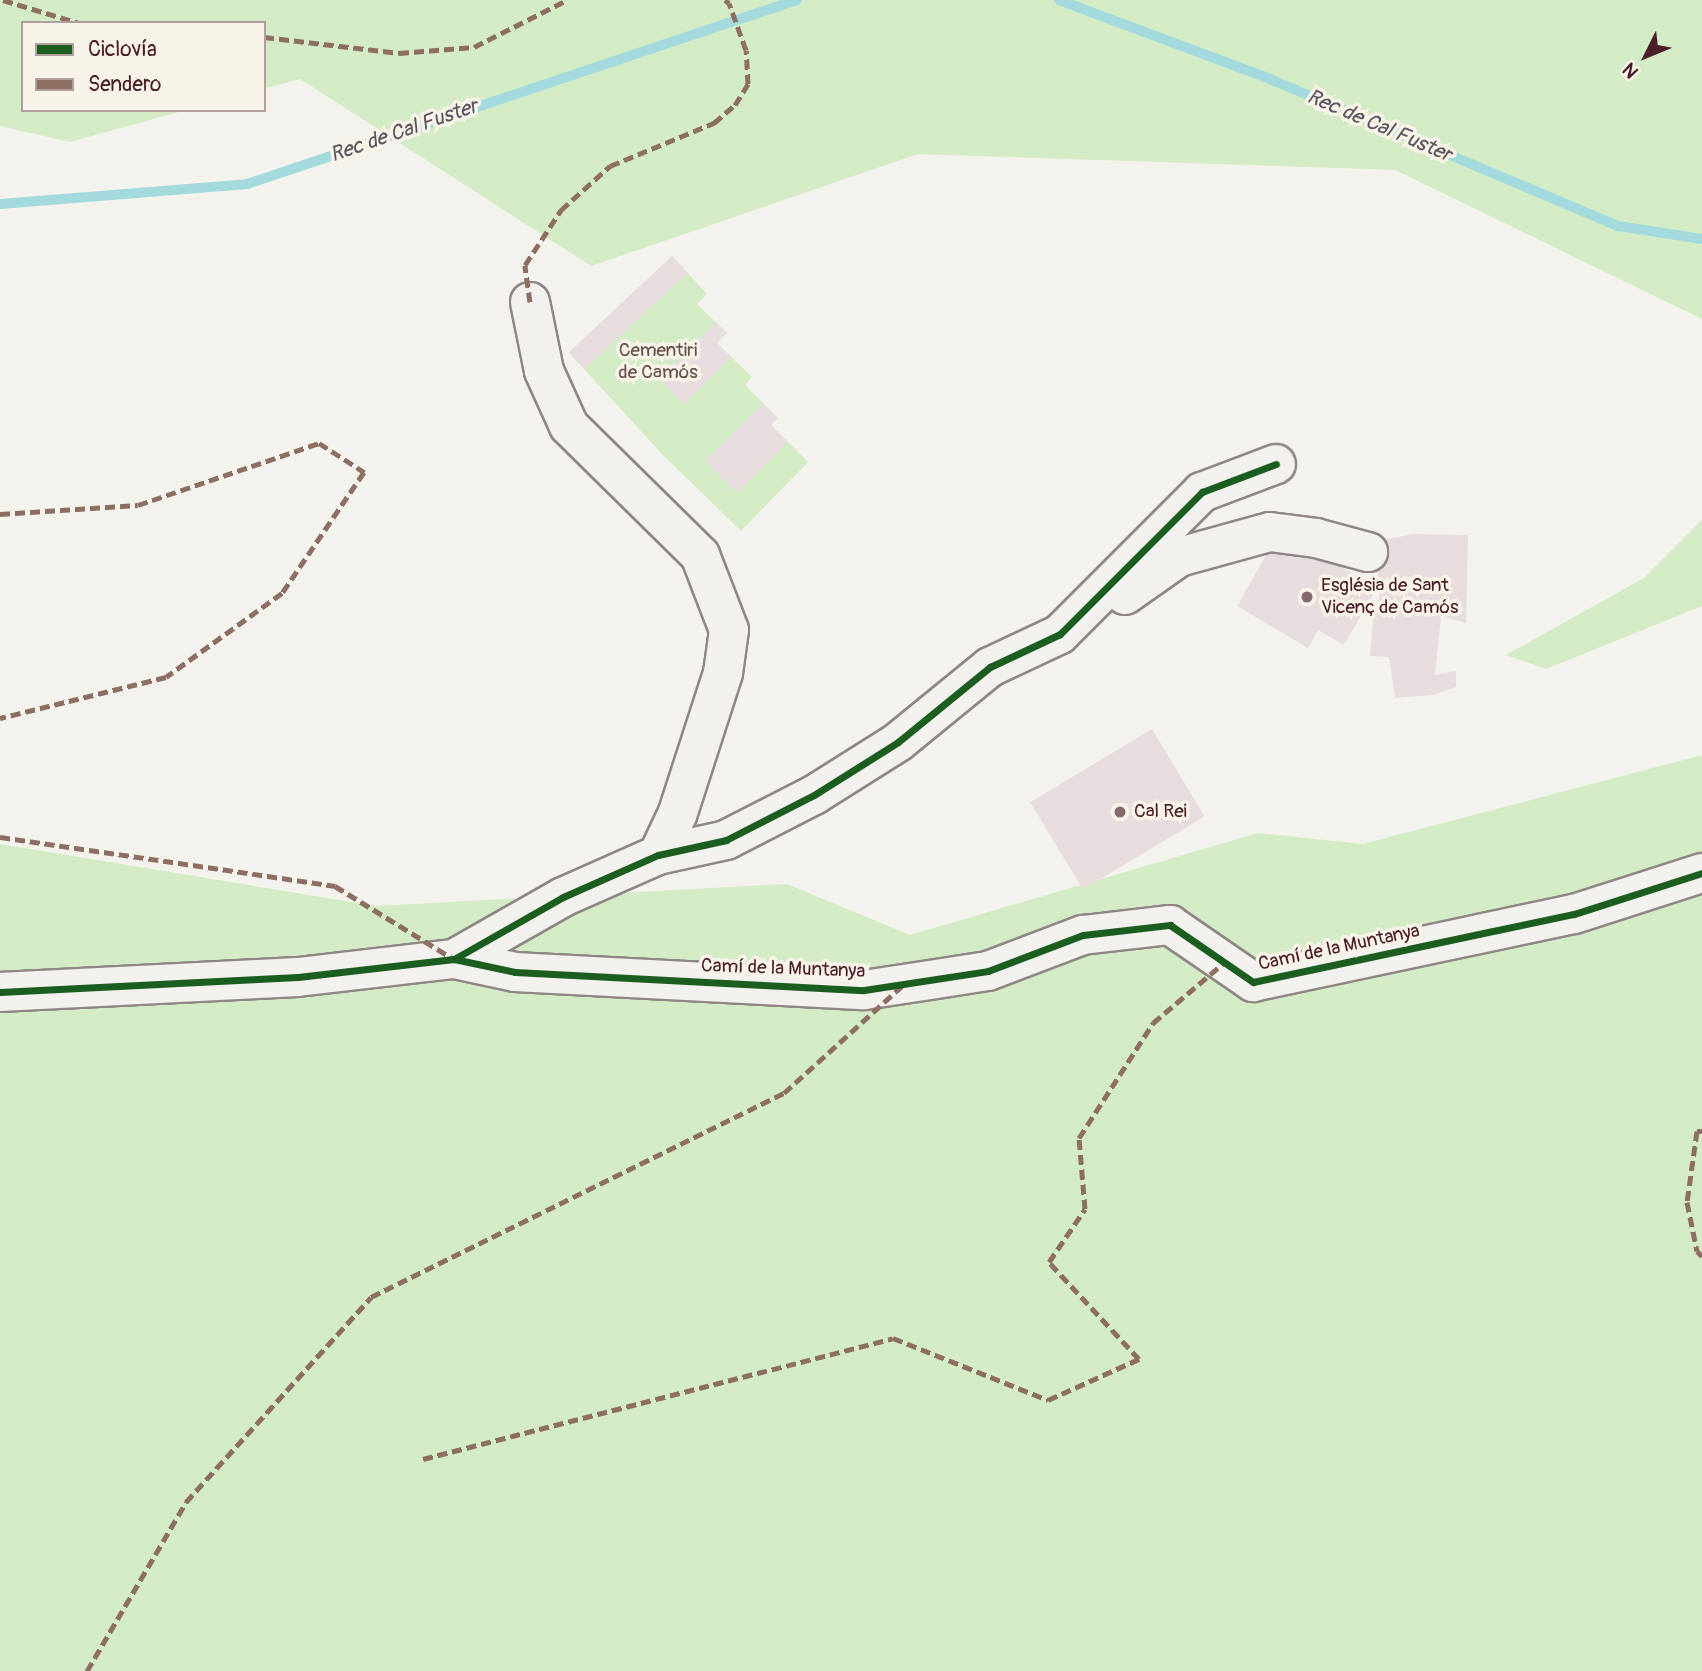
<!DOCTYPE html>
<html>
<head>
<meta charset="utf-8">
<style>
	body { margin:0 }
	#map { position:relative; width:1702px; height:1671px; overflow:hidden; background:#f4f2ec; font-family:Pangolin,sans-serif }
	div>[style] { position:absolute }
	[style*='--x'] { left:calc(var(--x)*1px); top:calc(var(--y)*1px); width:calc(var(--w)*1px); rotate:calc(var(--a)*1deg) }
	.green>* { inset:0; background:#d4ecc5 }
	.stream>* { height:10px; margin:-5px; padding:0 5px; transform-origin:5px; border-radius:5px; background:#a2dade }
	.building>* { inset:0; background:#e8ddde; transform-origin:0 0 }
	.roads { filter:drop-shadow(2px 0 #8f8685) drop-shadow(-2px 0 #8f8685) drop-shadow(0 2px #8f8685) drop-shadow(0 -2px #8f8685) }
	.street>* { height:38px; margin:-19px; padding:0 19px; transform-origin:19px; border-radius:19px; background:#f2f1ed }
	.quiet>* { height:5px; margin-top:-2.5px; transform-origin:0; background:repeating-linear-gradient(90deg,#8d6e63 0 10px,transparent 0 15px) }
	.cycleway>* { height:7px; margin:-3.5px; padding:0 3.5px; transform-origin:3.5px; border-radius:3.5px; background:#1b5e20 }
	.dots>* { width:19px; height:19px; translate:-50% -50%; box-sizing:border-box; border:4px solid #f7f3e8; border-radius:50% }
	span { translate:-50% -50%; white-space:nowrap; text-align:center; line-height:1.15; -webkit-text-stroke:7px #f7f3e8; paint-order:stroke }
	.park-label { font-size:19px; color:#66514a }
	.poi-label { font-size:19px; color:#4a1f2b }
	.left { translate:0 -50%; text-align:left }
	.street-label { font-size:19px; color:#4a1f2b }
	.water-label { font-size:21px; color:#5a545f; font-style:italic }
	.legend { position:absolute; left:21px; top:21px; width:245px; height:91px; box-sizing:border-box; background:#f7f3e8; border:2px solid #b29e9c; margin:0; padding:9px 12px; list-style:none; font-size:21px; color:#4a1f2b }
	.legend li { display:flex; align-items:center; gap:14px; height:35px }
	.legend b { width:35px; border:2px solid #b29e9c }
	.north { position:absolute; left:1611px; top:21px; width:70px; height:70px; -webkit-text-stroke:5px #f7f3e8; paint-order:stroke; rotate:227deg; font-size:19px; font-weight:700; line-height:28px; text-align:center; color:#4a1f2b }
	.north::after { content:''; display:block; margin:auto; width:24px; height:32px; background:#4a1f2b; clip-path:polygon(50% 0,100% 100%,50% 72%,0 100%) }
</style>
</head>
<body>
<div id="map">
	<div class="green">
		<div style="clip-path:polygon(0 0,1702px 0,1702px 319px,1395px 170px,918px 154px,591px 266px,300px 79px,264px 89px,264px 23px,23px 23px,23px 110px,186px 110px,70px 142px,0 126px)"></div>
		<div style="clip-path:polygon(672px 256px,707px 294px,697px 304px,727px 333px,717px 343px,752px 377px,745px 385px,778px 418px,771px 425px,808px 462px,741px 531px,661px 453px,573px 357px)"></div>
		<div style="clip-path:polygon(1702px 520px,1702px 606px,1546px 669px,1506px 655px,1644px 578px)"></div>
		<div style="clip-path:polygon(1702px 755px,1702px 1671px,0 1671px,0 844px,375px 906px,787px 884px,910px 935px,1258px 833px,1363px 844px)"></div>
	</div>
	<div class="stream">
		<div style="--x:1059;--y:0;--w:225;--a:20.5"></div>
		<div style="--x:1270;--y:79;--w:378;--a:22.9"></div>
		<div style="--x:1618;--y:226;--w:85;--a:8.8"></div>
		<div style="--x:0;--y:204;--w:248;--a:-4.6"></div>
		<div style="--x:247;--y:184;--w:580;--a:-18.5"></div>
	</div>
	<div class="building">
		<div style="left:672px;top:256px;width:23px;height:141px;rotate:47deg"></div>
		<div style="clip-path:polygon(716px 322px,727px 333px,716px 343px,731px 357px,684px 404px,659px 379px)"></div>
		<div style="clip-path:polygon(763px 403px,778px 418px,771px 425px,788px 442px,737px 493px,705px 461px)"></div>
		<div style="clip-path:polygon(1414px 534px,1468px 535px,1466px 623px,1441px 616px,1435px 675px,1456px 671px,1456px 687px,1433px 695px,1395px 698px,1389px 657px,1370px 656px,1374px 608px,1379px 607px,1377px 541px)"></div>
		<div style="clip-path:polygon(1274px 541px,1311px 549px,1377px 588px,1344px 645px,1318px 630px,1308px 648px,1237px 606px)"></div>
		<div style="left:1152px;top:729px;width:102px;height:142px;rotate:59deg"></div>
	</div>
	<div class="roads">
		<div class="street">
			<div style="--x:530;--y:302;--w:70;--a:78.5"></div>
			<div style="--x:544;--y:371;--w:60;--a:65.6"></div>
			<div style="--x:569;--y:426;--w:184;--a:44.6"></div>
			<div style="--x:700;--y:555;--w:80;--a:68.9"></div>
			<div style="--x:729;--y:630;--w:43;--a:97.9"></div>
			<div style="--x:723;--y:673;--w:149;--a:107.9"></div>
			<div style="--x:677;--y:815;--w:44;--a:115.4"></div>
			<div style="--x:1125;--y:595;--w:66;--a:-35.1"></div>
			<div style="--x:1179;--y:557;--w:94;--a:-15.4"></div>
			<div style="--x:1270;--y:532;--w:46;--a:7.4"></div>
			<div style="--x:1316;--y:538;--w:54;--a:15.1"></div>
			<div style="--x:454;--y:959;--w:62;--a:12"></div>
			<div style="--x:515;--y:972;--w:349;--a:3"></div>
			<div style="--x:864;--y:990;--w:125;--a:-8.7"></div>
			<div style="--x:988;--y:971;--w:102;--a:-20.8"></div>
			<div style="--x:1083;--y:935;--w:88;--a:-6.6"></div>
			<div style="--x:1170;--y:925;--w:101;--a:34.5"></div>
			<div style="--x:1253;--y:982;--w:328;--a:-12"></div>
			<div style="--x:1574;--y:914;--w:134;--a:-17.8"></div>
			<div style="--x:0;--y:992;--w:298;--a:-2.9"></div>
			<div style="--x:298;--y:977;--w:157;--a:-6.6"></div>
			<div style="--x:454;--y:959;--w:125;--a:-29.6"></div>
			<div style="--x:563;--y:897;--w:104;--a:-23.9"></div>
			<div style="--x:658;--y:855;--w:70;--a:-12.4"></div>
			<div style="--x:726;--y:840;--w:99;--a:-27.1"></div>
			<div style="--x:814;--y:795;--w:99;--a:-32.2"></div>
			<div style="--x:898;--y:742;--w:119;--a:-39.2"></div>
			<div style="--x:990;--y:667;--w:77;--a:-25.2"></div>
			<div style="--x:1060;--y:634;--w:201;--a:-45"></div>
			<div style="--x:1202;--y:492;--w:79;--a:-20.7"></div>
		</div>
	</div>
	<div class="quiet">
		<div style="--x:3;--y:0;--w:79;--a:16.8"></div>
		<div style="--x:264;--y:37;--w:136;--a:6.8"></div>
		<div style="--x:399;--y:53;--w:75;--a:-4.6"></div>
		<div style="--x:474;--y:47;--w:104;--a:-26.8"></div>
		<div style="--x:530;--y:302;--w:37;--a:-98"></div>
		<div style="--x:525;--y:265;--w:66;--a:-56.8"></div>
		<div style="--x:561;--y:210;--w:66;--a:-41.9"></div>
		<div style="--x:610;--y:166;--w:113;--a:-22.5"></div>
		<div style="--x:714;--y:123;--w:28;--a:-41"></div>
		<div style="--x:735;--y:105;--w:25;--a:-58"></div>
		<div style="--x:748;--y:84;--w:34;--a:-93"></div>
		<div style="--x:746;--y:50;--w:50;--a:-109.9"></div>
		<div style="--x:729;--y:3;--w:5;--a:-143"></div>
		<div style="--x:0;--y:514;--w:138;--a:-3.7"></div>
		<div style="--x:138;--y:505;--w:191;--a:-18.9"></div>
		<div style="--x:319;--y:443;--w:54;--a:32.8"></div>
		<div style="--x:364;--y:472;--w:146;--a:124.1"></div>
		<div style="--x:282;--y:593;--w:143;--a:144.1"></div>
		<div style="--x:166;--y:677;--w:171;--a:166.1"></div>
		<div style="--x:0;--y:837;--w:339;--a:8.3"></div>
		<div style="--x:335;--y:886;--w:137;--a:31.6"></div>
		<div style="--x:1702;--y:1131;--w:5;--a:180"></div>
		<div style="--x:1697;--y:1131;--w:72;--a:98"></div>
		<div style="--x:1687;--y:1202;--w:50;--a:78.5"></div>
		<div style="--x:1697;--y:1251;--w:7;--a:45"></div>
		<div style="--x:423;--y:1459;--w:485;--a:-14.4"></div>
		<div style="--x:893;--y:1338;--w:167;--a:21.8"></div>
		<div style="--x:1048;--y:1400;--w:100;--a:-24.3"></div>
		<div style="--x:1139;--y:1359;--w:132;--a:-132.9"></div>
		<div style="--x:1049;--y:1262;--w:64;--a:-55.8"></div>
		<div style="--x:1085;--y:1209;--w:71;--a:-94.8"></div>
		<div style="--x:1079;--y:1138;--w:137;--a:-57.2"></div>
		<div style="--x:1153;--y:1023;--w:94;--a:-40.3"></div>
		<div style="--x:87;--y:1671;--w:196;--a:-59.6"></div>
		<div style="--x:186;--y:1502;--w:276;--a:-47.9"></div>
		<div style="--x:371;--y:1297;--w:461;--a:-26.3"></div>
		<div style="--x:784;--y:1093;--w:159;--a:-42.2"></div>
	</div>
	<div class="cycleway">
		<div style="--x:454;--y:959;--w:62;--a:12"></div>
		<div style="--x:515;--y:972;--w:349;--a:3"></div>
		<div style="--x:864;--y:990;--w:125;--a:-8.7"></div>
		<div style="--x:988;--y:971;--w:102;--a:-20.8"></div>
		<div style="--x:1083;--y:935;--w:88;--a:-6.6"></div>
		<div style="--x:1170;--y:925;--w:101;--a:34.5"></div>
		<div style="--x:1253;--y:982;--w:328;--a:-12"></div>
		<div style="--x:1574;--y:914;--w:134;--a:-17.8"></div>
		<div style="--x:0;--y:992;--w:298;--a:-2.9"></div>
		<div style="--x:298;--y:977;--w:157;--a:-6.6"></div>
		<div style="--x:454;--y:959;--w:125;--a:-29.6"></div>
		<div style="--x:563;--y:897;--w:104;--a:-23.9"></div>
		<div style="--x:658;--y:855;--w:70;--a:-12.4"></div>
		<div style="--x:726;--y:840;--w:99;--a:-27.1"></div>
		<div style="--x:814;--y:795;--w:99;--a:-32.2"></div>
		<div style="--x:898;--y:742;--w:119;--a:-39.2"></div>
		<div style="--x:990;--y:667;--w:77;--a:-25.2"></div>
		<div style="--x:1060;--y:634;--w:201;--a:-45"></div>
		<div style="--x:1202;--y:492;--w:79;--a:-20.7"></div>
	</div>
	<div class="dots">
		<div style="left:1307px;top:597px;background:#86696f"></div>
		<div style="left:1120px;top:812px;background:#86696f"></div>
	</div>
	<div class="park-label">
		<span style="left:658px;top:362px">Cementiri<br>de Camós</span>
	</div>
	<div class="poi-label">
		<span class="left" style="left:1321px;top:597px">Església de Sant<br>Vicenç de Camós</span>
		<span class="left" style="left:1134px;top:812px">Cal Rei</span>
	</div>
	<div class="street-label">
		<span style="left:1339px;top:948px;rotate:-12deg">Camí de la Muntanya</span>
		<span style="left:783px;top:969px;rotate:2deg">Camí de la Muntanya</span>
	</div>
	<div class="water-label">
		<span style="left:1379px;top:126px;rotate:23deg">Rec de Cal Fuster</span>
		<span style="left:404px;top:131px;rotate:-19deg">Rec de Cal Fuster</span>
	</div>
	<ul class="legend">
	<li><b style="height:9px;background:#1b5e20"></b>Ciclovía</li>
	<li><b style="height:9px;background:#8d6e63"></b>Sendero</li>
	</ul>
	<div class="north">N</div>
</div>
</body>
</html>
